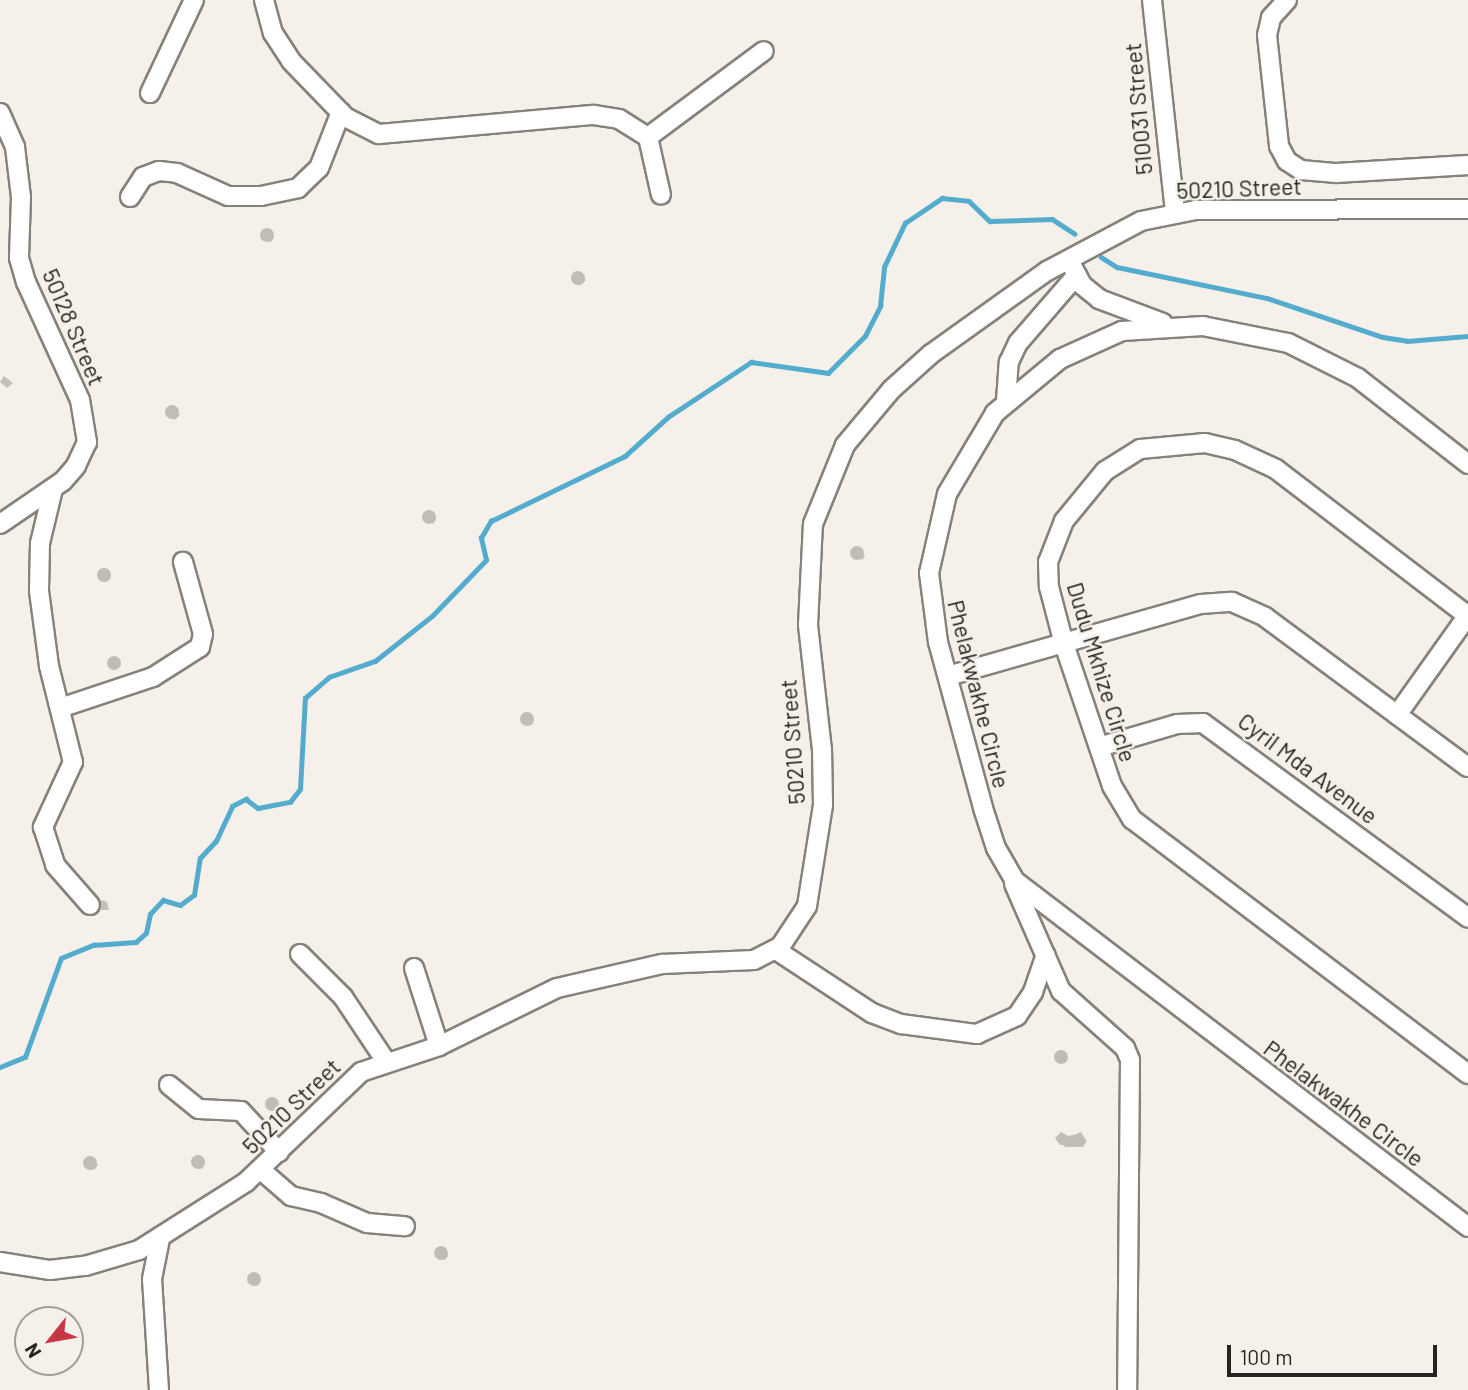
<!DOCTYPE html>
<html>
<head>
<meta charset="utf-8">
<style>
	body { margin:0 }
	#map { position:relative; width:1468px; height:1390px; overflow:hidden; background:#f5f0e9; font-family:Barlow,sans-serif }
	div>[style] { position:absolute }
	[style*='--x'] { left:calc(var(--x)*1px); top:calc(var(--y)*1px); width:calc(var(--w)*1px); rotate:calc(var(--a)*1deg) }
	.shadow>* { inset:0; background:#0003 }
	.stream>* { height:4.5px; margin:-2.25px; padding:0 2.25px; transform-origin:2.25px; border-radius:2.25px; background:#53accd }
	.building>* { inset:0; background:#c1bdb6 }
	.round { border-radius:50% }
	.roads { filter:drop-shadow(2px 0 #86827b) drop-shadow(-2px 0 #86827b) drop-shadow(0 2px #86827b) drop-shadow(0 -2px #86827b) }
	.minor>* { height:18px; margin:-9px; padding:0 9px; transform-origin:9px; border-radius:9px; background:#fff }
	span { translate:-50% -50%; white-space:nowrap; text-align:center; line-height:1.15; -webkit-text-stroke:5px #f5f0e9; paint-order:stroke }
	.street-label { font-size:23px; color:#262421 }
	.north { position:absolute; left:14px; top:1306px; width:70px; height:70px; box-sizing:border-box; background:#f5f0e9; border:2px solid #a29e99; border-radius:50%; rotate:239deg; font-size:19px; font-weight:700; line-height:28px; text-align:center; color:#262421 }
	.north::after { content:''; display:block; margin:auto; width:24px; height:32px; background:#c63645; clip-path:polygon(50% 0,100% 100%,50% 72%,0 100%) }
	.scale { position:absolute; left:1227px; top:1345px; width:210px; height:32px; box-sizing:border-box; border:4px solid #262421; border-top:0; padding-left:9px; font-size:21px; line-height:24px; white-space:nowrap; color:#262421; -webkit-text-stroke:5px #f5f0e9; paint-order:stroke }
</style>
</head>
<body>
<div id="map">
	<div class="shadow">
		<div style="clip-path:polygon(266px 230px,274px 237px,271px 242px,262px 236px)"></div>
		<div style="clip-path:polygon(578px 273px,586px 280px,581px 285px,574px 279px)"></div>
		<div style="clip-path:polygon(4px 376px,13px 383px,7px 388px,0 382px)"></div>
		<div style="clip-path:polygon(172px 408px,180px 415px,175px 420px,168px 414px)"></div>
		<div style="clip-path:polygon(428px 513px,436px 519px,433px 524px,424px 518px)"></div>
		<div style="clip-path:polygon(857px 549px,865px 556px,862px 560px,852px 554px)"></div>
		<div style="clip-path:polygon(103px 570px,111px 577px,107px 582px,99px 576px)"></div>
		<div style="clip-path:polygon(113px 658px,121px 665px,116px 670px,109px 664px)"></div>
		<div style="clip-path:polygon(524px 716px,533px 718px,532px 725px,523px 722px)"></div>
		<div style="clip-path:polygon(101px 900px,107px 902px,109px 910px,101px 910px)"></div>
		<div style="clip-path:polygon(1059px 1053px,1067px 1056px,1066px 1063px,1057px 1060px)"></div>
		<div style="clip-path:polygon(271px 1099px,279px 1106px,276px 1111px,267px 1105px)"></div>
		<div style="clip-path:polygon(1078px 1134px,1087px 1141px,1083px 1147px,1065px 1147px,1057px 1138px)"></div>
		<div style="clip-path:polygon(89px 1158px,98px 1165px,94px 1170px,85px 1164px)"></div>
		<div style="clip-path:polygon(196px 1158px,205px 1162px,202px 1169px,193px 1163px)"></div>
		<div style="clip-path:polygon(440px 1249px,448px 1256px,445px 1260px,436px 1254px)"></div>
		<div style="clip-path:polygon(252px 1275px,261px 1279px,258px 1286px,250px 1282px)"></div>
	</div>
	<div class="stream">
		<div style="--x:1101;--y:257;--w:19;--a:32"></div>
		<div style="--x:1117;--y:267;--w:153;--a:11.7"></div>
		<div style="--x:1267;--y:298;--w:122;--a:18.6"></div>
		<div style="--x:1383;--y:337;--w:24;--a:9"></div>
		<div style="--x:1407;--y:341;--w:61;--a:-4.7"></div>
		<div style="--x:0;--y:1067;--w:27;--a:-22"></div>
		<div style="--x:25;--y:1057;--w:105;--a:-70"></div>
		<div style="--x:61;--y:958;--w:35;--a:-22"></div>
		<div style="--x:93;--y:945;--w:43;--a:-4"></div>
		<div style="--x:136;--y:942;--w:13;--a:-42"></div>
		<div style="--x:146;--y:933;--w:19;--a:-78"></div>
		<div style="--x:150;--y:914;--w:19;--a:-47"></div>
		<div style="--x:163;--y:900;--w:18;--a:16"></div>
		<div style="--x:180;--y:905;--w:17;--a:-36"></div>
		<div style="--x:194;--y:895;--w:37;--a:-81"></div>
		<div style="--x:200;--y:858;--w:23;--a:-47"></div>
		<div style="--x:216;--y:841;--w:38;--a:-65"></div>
		<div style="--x:232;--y:806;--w:16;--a:-27"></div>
		<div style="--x:246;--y:799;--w:15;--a:37"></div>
		<div style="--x:258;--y:808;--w:33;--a:-11"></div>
		<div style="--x:290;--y:802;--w:16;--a:-52"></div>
		<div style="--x:300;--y:789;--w:91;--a:-86.9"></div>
		<div style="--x:305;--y:698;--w:32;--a:-41"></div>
		<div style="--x:329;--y:677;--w:49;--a:-19.2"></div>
		<div style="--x:375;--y:661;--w:73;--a:-38.3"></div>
		<div style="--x:432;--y:616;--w:78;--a:-46"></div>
		<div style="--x:486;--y:560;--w:23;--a:-103"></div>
		<div style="--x:481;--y:538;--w:20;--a:-60"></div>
		<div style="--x:491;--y:521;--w:149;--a:-25.9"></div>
		<div style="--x:625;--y:456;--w:58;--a:-42.2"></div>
		<div style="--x:668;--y:417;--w:100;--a:-33.5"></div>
		<div style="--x:751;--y:362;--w:78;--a:8.1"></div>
		<div style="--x:828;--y:373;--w:52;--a:-45"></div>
		<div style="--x:865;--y:336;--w:34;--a:-63"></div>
		<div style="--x:880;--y:306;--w:39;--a:-84"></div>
		<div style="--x:884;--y:267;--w:49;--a:-64.5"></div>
		<div style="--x:905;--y:223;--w:45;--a:-34"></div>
		<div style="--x:942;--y:198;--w:27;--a:6"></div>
		<div style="--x:969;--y:201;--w:29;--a:44"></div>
		<div style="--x:990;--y:221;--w:62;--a:-1.8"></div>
		<div style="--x:1052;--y:219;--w:27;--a:33"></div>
	</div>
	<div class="building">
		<div class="round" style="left:260px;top:228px;width:14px;height:14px"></div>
		<div class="round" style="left:571px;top:271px;width:14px;height:14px"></div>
		<div class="round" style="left:165px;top:405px;width:14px;height:14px"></div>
		<div class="round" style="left:422px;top:510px;width:14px;height:14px"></div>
		<div class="round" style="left:850px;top:546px;width:14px;height:14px"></div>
		<div class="round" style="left:97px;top:568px;width:14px;height:14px"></div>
		<div class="round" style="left:107px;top:656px;width:14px;height:14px"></div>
		<div class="round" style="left:520px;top:712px;width:14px;height:14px"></div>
		<div class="round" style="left:1054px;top:1050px;width:14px;height:14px"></div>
		<div class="round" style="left:265px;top:1097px;width:14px;height:14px"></div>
		<div style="clip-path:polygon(1061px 1132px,1070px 1137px,1081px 1132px,1086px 1140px,1082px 1146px,1060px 1145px,1055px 1138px)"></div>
		<div class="round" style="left:191px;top:1155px;width:14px;height:14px"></div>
		<div class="round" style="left:83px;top:1156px;width:14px;height:14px"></div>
		<div class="round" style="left:434px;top:1246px;width:14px;height:14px"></div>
		<div class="round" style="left:247px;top:1272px;width:14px;height:14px"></div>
	</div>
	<div class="roads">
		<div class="minor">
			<div style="--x:264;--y:0;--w:34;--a:75"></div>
			<div style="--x:273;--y:33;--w:33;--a:57"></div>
			<div style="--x:291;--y:61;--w:78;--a:46"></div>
			<div style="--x:345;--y:117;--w:38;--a:27"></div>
			<div style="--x:379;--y:134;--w:216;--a:-5.1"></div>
			<div style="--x:594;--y:115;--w:25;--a:9"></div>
			<div style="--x:619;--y:119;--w:34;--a:32"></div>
			<div style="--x:648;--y:137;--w:144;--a:-36.6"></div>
			<div style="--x:1152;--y:0;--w:214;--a:83.8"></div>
			<div style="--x:1287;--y:0;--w:24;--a:132"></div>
			<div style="--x:1271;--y:18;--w:17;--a:103"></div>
			<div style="--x:1267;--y:35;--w:112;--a:83.8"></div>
			<div style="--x:1279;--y:146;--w:17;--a:62"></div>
			<div style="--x:1287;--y:161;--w:17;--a:33"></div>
			<div style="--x:1301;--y:170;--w:36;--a:5"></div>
			<div style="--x:1337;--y:173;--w:131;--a:-3.5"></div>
			<div style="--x:150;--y:93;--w:103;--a:-64.7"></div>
			<div style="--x:0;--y:113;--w:37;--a:66"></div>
			<div style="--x:15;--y:147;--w:50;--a:83.2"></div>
			<div style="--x:21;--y:197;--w:61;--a:91.9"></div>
			<div style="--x:19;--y:258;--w:25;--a:74"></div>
			<div style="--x:26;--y:282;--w:130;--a:65.4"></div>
			<div style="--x:80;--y:400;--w:43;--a:80.5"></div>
			<div style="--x:87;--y:442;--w:26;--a:115"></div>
			<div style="--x:76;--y:466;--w:20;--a:131"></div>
			<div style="--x:63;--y:481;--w:76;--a:145.7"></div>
			<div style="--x:648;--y:137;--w:59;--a:77.4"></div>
			<div style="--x:130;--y:197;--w:24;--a:-57"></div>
			<div style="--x:143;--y:177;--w:17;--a:-21"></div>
			<div style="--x:159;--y:171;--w:18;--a:6"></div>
			<div style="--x:177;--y:173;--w:56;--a:24.3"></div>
			<div style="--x:228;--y:196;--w:33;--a:0"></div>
			<div style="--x:261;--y:196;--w:38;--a:-12"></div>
			<div style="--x:298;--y:188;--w:29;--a:-44"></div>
			<div style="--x:319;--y:168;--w:60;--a:-68.6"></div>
			<div style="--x:1072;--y:266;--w:21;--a:62"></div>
			<div style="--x:1082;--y:285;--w:22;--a:39"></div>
			<div style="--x:1099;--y:299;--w:68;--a:20.6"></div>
			<div style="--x:1006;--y:401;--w:39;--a:-86"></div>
			<div style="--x:1009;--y:362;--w:21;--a:-65"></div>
			<div style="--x:1018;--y:343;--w:90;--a:-49.1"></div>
			<div style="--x:1468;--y:464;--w:140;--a:-142"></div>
			<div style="--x:1358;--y:378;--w:78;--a:-153.4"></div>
			<div style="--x:1288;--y:343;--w:87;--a:-168.7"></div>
			<div style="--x:1203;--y:326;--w:81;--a:176.5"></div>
			<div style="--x:1122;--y:331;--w:68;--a:155.7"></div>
			<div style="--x:1060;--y:359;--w:85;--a:140.3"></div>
			<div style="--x:995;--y:413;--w:94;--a:120.7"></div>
			<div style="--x:947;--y:494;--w:81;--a:102.8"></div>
			<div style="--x:929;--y:573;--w:70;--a:82.6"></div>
			<div style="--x:938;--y:642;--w:172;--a:74.8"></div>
			<div style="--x:983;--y:808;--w:42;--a:72"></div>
			<div style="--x:996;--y:848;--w:38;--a:60"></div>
			<div style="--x:1015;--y:881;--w:570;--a:37.37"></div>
			<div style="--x:53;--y:489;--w:56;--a:103.5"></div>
			<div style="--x:40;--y:543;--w:48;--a:91.2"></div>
			<div style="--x:39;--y:591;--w:76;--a:82.4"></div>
			<div style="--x:49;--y:666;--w:99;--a:76"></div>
			<div style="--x:73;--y:762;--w:72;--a:114.8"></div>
			<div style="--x:43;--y:827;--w:40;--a:72"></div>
			<div style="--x:55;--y:865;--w:53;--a:48.8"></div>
			<div style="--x:1468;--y:616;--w:242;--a:-142.6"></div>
			<div style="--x:1276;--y:469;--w:45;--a:-155.1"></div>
			<div style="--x:1235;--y:450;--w:31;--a:-167"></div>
			<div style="--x:1205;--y:443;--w:65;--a:174.7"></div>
			<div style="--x:1140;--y:449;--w:41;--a:147.8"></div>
			<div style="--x:1105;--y:471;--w:65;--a:129.4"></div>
			<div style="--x:1064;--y:521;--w:44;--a:111.3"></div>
			<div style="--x:1048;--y:562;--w:25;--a:88"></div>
			<div style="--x:1049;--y:587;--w:59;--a:75.3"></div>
			<div style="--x:1064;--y:644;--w:150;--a:71.3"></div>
			<div style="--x:1112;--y:786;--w:39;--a:59"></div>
			<div style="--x:1132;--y:819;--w:422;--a:37.2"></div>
			<div style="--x:948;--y:676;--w:263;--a:-15.9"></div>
			<div style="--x:1201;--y:604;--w:31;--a:-4"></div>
			<div style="--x:1232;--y:602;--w:36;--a:24"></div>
			<div style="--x:1265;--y:617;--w:252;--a:36.5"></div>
			<div style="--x:60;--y:708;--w:98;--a:-18.4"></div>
			<div style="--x:153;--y:677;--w:56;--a:-32.6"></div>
			<div style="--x:200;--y:647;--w:13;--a:-77"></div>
			<div style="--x:203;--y:634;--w:75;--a:-105.5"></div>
			<div style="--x:1397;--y:715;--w:123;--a:-54.6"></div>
			<div style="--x:1099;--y:747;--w:81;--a:-16.4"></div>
			<div style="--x:1177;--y:724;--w:26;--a:-2"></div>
			<div style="--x:1203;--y:723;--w:329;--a:36.3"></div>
			<div style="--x:1014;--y:884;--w:117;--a:66.3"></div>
			<div style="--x:1061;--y:991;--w:86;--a:41.7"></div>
			<div style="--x:1125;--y:1048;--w:13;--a:67"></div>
			<div style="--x:1130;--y:1060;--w:330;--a:90.5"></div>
			<div style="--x:776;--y:950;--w:115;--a:33.3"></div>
			<div style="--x:872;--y:1013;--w:31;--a:21"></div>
			<div style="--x:901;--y:1024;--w:77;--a:7.5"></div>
			<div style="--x:977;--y:1034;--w:44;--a:-24.2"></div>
			<div style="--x:1017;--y:1016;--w:29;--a:-56"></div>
			<div style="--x:1033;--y:992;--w:39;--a:-71"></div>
			<div style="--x:300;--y:954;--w:61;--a:45"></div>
			<div style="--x:343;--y:997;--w:79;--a:56.3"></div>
			<div style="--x:414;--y:968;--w:82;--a:72.2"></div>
			<div style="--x:169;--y:1085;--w:38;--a:39"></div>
			<div style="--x:199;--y:1109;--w:42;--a:2.7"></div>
			<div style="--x:241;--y:1111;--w:56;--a:47.2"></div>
			<div style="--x:261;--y:1170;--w:40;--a:41"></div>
			<div style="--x:291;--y:1196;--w:31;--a:13"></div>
			<div style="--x:321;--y:1203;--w:50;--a:23.5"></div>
			<div style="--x:367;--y:1223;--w:38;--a:5"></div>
			<div style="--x:0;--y:1262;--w:51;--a:9.1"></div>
			<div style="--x:50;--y:1270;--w:35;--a:-7"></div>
			<div style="--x:85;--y:1266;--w:56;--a:-16.5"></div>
			<div style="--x:139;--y:1250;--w:127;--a:-32.4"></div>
			<div style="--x:246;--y:1182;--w:159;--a:-43.7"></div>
			<div style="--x:361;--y:1072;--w:82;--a:-18.4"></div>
			<div style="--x:439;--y:1046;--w:131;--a:-26.2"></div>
			<div style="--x:557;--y:988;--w:108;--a:-12.9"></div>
			<div style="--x:662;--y:964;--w:92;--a:-2.5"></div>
			<div style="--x:754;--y:960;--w:29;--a:-27"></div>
			<div style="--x:780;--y:947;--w:49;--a:-56.6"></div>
			<div style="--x:807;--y:906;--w:102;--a:-81"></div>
			<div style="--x:823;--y:805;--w:55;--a:-91"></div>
			<div style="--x:822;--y:750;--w:126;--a:-96.4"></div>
			<div style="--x:808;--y:625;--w:101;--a:-87.2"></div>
			<div style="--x:813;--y:524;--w:85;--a:-67.9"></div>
			<div style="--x:845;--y:445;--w:73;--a:-50"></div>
			<div style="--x:892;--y:389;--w:52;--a:-41.9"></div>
			<div style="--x:931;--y:354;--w:143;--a:-35.6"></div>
			<div style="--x:1047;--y:271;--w:106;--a:-28"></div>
			<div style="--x:1141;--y:221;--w:56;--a:-11.3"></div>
			<div style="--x:1196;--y:210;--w:272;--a:-0.2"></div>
			<div style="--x:159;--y:1390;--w:111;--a:-93.6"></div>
			<div style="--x:152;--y:1279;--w:41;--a:-78.7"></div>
		</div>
	</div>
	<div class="street-label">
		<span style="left:1138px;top:109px;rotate:-95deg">510031 Street</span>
		<span style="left:1239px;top:188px;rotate:-2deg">50210 Street</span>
		<span style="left:74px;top:327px;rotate:67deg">50128 Street</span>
		<span style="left:1102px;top:672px;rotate:73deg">Dudu Mkhize Circle</span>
		<span style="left:979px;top:694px;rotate:76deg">Phelakwakhe Circle</span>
		<span style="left:792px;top:742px;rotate:-94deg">50210 Street</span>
		<span style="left:1308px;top:768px;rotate:37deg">Cyril Mda Avenue</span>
		<span style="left:1344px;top:1103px;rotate:37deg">Phelakwakhe Circle</span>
		<span style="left:291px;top:1106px;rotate:-44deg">50210 Street</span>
	</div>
	<div class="north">N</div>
	<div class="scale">100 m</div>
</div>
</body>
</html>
